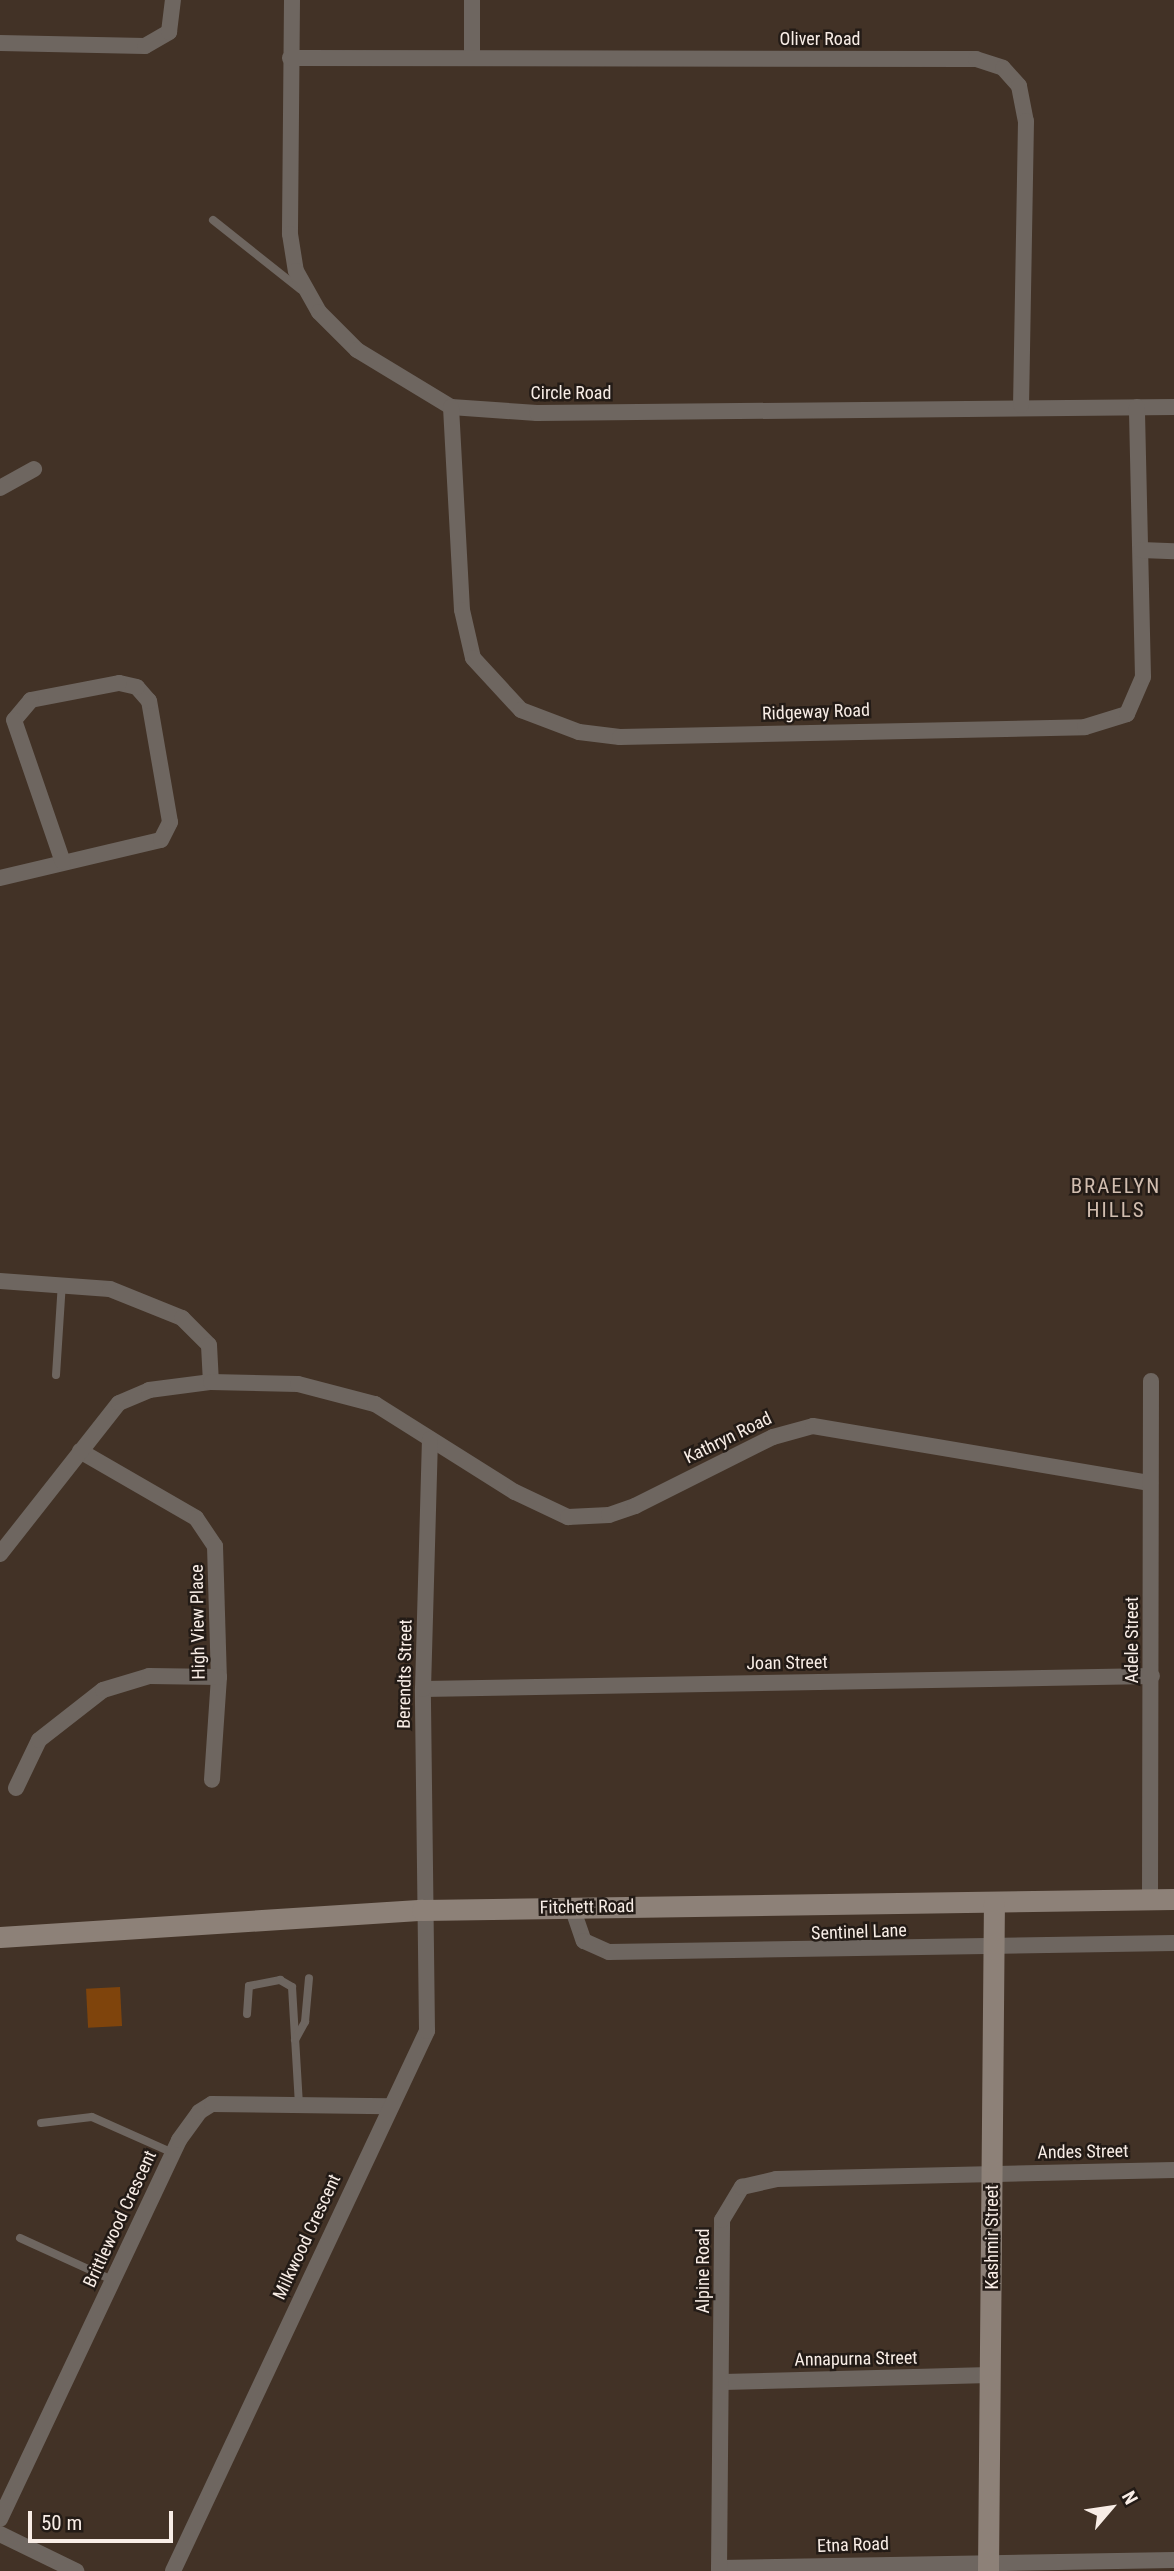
<!DOCTYPE html>
<html>
<head>
<meta charset="utf-8">
<style>
	body { margin:0 }
	#map { position:relative; width:1174px; height:2571px; overflow:hidden; background:#423226; font-family:"Roboto Condensed",sans-serif }
	div>[style] { position:absolute }
	[style*='--x'] { left:calc(var(--x)*1px); top:calc(var(--y)*1px); width:calc(var(--w)*1px); rotate:calc(var(--a)*1deg) }
	.building>* { inset:0; background:#7f440c; transform-origin:0 0 }
	.lane>* { height:8px; margin:-4px; padding:0 4px; transform-origin:4px; border-radius:4px; background:#6e6660 }
	.street>* { height:16px; margin:-8px; padding:0 8px; transform-origin:8px; border-radius:8px; background:#6e6660 }
	.secondary>* { height:21px; margin:-10.5px; padding:0 10.5px; transform-origin:10.5px; border-radius:10.5px; background:#8d8178 }
	span { translate:-50% -50%; white-space:nowrap; text-align:center; line-height:1.15; -webkit-text-stroke:5px #231b16; paint-order:stroke }
	.street-label { font-size:18px; color:#f8ede6 }
	.quarter-label { font-size:21px; color:#d1bdaf; letter-spacing:2px }
	.north { position:absolute; left:1076px; top:2473px; width:70px; height:70px; -webkit-text-stroke:5px #231b16; paint-order:stroke; rotate:61deg; font-size:19px; font-weight:700; line-height:28px; text-align:center; color:#f8ede6 }
	.north::after { content:''; display:block; margin:auto; width:24px; height:32px; background:#f8ede6; clip-path:polygon(50% 0,100% 100%,50% 72%,0 100%) }
	.scale { position:absolute; left:28px; top:2511px; width:145px; height:32px; box-sizing:border-box; border:4px solid #f8ede6; border-top:0; padding-left:9px; font-size:21px; line-height:24px; white-space:nowrap; color:#f8ede6; -webkit-text-stroke:5px #231b16; paint-order:stroke }
</style>
</head>
<body>
<div id="map">
	<div class="building">
		<div style="left:120px;top:1987px;width:39px;height:34px;rotate:87deg"></div>
	</div>
	<div class="lane">
		<div style="--x:213;--y:220;--w:112;--a:38.5"></div>
		<div style="--x:56;--y:1375;--w:92;--a:-86.3"></div>
		<div style="--x:247;--y:2014;--w:28;--a:-86"></div>
		<div style="--x:249;--y:1986;--w:32;--a:-11"></div>
		<div style="--x:280;--y:1980;--w:14;--a:30"></div>
		<div style="--x:292;--y:1987;--w:118;--a:86.6"></div>
		<div style="--x:295;--y:2040;--w:21;--a:-61"></div>
		<div style="--x:305;--y:2022;--w:44;--a:-84.8"></div>
		<div style="--x:41;--y:2123;--w:51;--a:-6.7"></div>
		<div style="--x:92;--y:2117;--w:89;--a:24"></div>
		<div style="--x:20;--y:2238;--w:101;--a:24.5"></div>
	</div>
	<div class="street">
		<div style="--x:292;--y:0;--w:234;--a:90.5"></div>
		<div style="--x:290;--y:234;--w:37;--a:81"></div>
		<div style="--x:296;--y:271;--w:47;--a:60.7"></div>
		<div style="--x:319;--y:312;--w:54;--a:45"></div>
		<div style="--x:357;--y:350;--w:110;--a:31.2"></div>
		<div style="--x:451;--y:407;--w:86;--a:4"></div>
		<div style="--x:537;--y:413;--w:637;--a:-0.54"></div>
		<div style="--x:0;--y:43;--w:145;--a:1.2"></div>
		<div style="--x:145;--y:46;--w:28;--a:-30"></div>
		<div style="--x:169;--y:32;--w:32;--a:-83"></div>
		<div style="--x:472;--y:56;--w:56;--a:-90"></div>
		<div style="--x:290;--y:58;--w:686;--a:0.08"></div>
		<div style="--x:976;--y:59;--w:28;--a:18"></div>
		<div style="--x:1003;--y:68;--w:24;--a:48"></div>
		<div style="--x:1019;--y:86;--w:36;--a:79"></div>
		<div style="--x:1026;--y:121;--w:284;--a:91"></div>
		<div style="--x:451;--y:407;--w:203;--a:86.9"></div>
		<div style="--x:462;--y:610;--w:49;--a:77.1"></div>
		<div style="--x:473;--y:658;--w:71;--a:47.3"></div>
		<div style="--x:521;--y:710;--w:62;--a:20.8"></div>
		<div style="--x:579;--y:732;--w:41;--a:7"></div>
		<div style="--x:620;--y:737;--w:465;--a:-1.2"></div>
		<div style="--x:1085;--y:727;--w:44;--a:-17.2"></div>
		<div style="--x:1127;--y:714;--w:40;--a:-66.6"></div>
		<div style="--x:1143;--y:677;--w:270;--a:-91.3"></div>
		<div style="--x:0;--y:488;--w:39;--a:-29"></div>
		<div style="--x:1141;--y:550;--w:33;--a:2"></div>
		<div style="--x:0;--y:878;--w:165;--a:-13.3"></div>
		<div style="--x:161;--y:840;--w:20;--a:-63"></div>
		<div style="--x:170;--y:822;--w:123;--a:-99.8"></div>
		<div style="--x:149;--y:701;--w:18;--a:-131"></div>
		<div style="--x:137;--y:687;--w:18;--a:-167"></div>
		<div style="--x:119;--y:683;--w:90;--a:169.1"></div>
		<div style="--x:31;--y:700;--w:26;--a:130"></div>
		<div style="--x:14;--y:720;--w:150;--a:71"></div>
		<div style="--x:0;--y:1281;--w:110;--a:4.2"></div>
		<div style="--x:110;--y:1289;--w:78;--a:21.9"></div>
		<div style="--x:182;--y:1318;--w:38;--a:45"></div>
		<div style="--x:209;--y:1345;--w:37;--a:87"></div>
		<div style="--x:80;--y:1451;--w:134;--a:30"></div>
		<div style="--x:196;--y:1518;--w:34;--a:56"></div>
		<div style="--x:215;--y:1546;--w:131;--a:88.3"></div>
		<div style="--x:219;--y:1677;--w:103;--a:93.9"></div>
		<div style="--x:0;--y:1554;--w:192;--a:-51.8"></div>
		<div style="--x:119;--y:1403;--w:33;--a:-23"></div>
		<div style="--x:149;--y:1390;--w:63;--a:-7.4"></div>
		<div style="--x:211;--y:1382;--w:87;--a:1.3"></div>
		<div style="--x:298;--y:1384;--w:80;--a:14.6"></div>
		<div style="--x:375;--y:1404;--w:165;--a:32.2"></div>
		<div style="--x:515;--y:1492;--w:59;--a:25.3"></div>
		<div style="--x:568;--y:1517;--w:41;--a:-2.8"></div>
		<div style="--x:609;--y:1515;--w:28;--a:-19"></div>
		<div style="--x:635;--y:1506;--w:154;--a:-26.6"></div>
		<div style="--x:773;--y:1437;--w:41;--a:-15.4"></div>
		<div style="--x:813;--y:1426;--w:342;--a:9.6"></div>
		<div style="--x:423;--y:1689;--w:729;--a:-1.02"></div>
		<div style="--x:16;--y:1788;--w:53;--a:-64.4"></div>
		<div style="--x:39;--y:1740;--w:81;--a:-38"></div>
		<div style="--x:103;--y:1690;--w:48;--a:-16.9"></div>
		<div style="--x:149;--y:1676;--w:70;--a:0.8"></div>
		<div style="--x:1150;--y:1899;--w:518;--a:-89.89"></div>
		<div style="--x:572;--y:1907;--w:36;--a:71"></div>
		<div style="--x:584;--y:1941;--w:27;--a:24"></div>
		<div style="--x:609;--y:1952;--w:565;--a:-0.91"></div>
		<div style="--x:723;--y:2382;--w:267;--a:-1.5"></div>
		<div style="--x:0;--y:2519;--w:419;--a:-64.7"></div>
		<div style="--x:179;--y:2140;--w:34;--a:-54"></div>
		<div style="--x:199;--y:2112;--w:15;--a:-32"></div>
		<div style="--x:212;--y:2104;--w:176;--a:0.7"></div>
		<div style="--x:0;--y:2534;--w:85;--a:26"></div>
		<div style="--x:719;--y:2568;--w:455;--a:-1"></div>
		<div style="--x:173;--y:2571;--w:597;--a:-64.81"></div>
		<div style="--x:427;--y:2031;--w:342;--a:-90.7"></div>
		<div style="--x:423;--y:1689;--w:250;--a:-88.4"></div>
		<div style="--x:719;--y:2571;--w:351;--a:-89.5"></div>
		<div style="--x:722;--y:2220;--w:39;--a:-59"></div>
		<div style="--x:742;--y:2187;--w:35;--a:-13"></div>
		<div style="--x:776;--y:2179;--w:398;--a:-1.3"></div>
	</div>
	<div class="secondary">
		<div style="--x:0;--y:1937;--w:423;--a:-3.7"></div>
		<div style="--x:422;--y:1910;--w:752;--a:-0.84"></div>
		<div style="--x:988;--y:2571;--w:668;--a:-89.49"></div>
	</div>
	<div class="street-label">
		<span style="left:820px;top:39px">Oliver Road</span>
		<span style="left:571px;top:393px">Circle Road</span>
		<span style="left:816px;top:712px;rotate:-2deg">Ridgeway Road</span>
		<span style="left:728px;top:1438px;rotate:-26deg">Kathryn Road</span>
		<span style="left:198px;top:1622px;rotate:-91deg">High View Place</span>
		<span style="left:1132px;top:1640px;rotate:-90deg">Adele Street</span>
		<span style="left:787px;top:1663px;rotate:-1deg">Joan Street</span>
		<span style="left:405px;top:1674px;rotate:-89deg">Berendts Street</span>
		<span style="left:587px;top:1907px;rotate:-1deg">Fitchett Road</span>
		<span style="left:859px;top:1932px;rotate:-2deg">Sentinel Lane</span>
		<span style="left:1083px;top:2152px;rotate:-1deg">Andes Street</span>
		<span style="left:120px;top:2219px;rotate:-65deg">Brittlewood Crescent</span>
		<span style="left:307px;top:2237px;rotate:-65deg">Milkwood Crescent</span>
		<span style="left:992px;top:2237px;rotate:-90deg">Kashmir Street</span>
		<span style="left:703px;top:2271px;rotate:-90deg">Alpine Road</span>
		<span style="left:856px;top:2359px;rotate:-1deg">Annapurna Street</span>
		<span style="left:853px;top:2545px;rotate:-2deg">Etna Road</span>
	</div>
	<div class="quarter-label">
		<span style="left:1116px;top:1198px">BRAELYN<br>HILLS</span>
	</div>
	<div class="north">N</div>
	<div class="scale">50 m</div>
</div>
</body>
</html>
